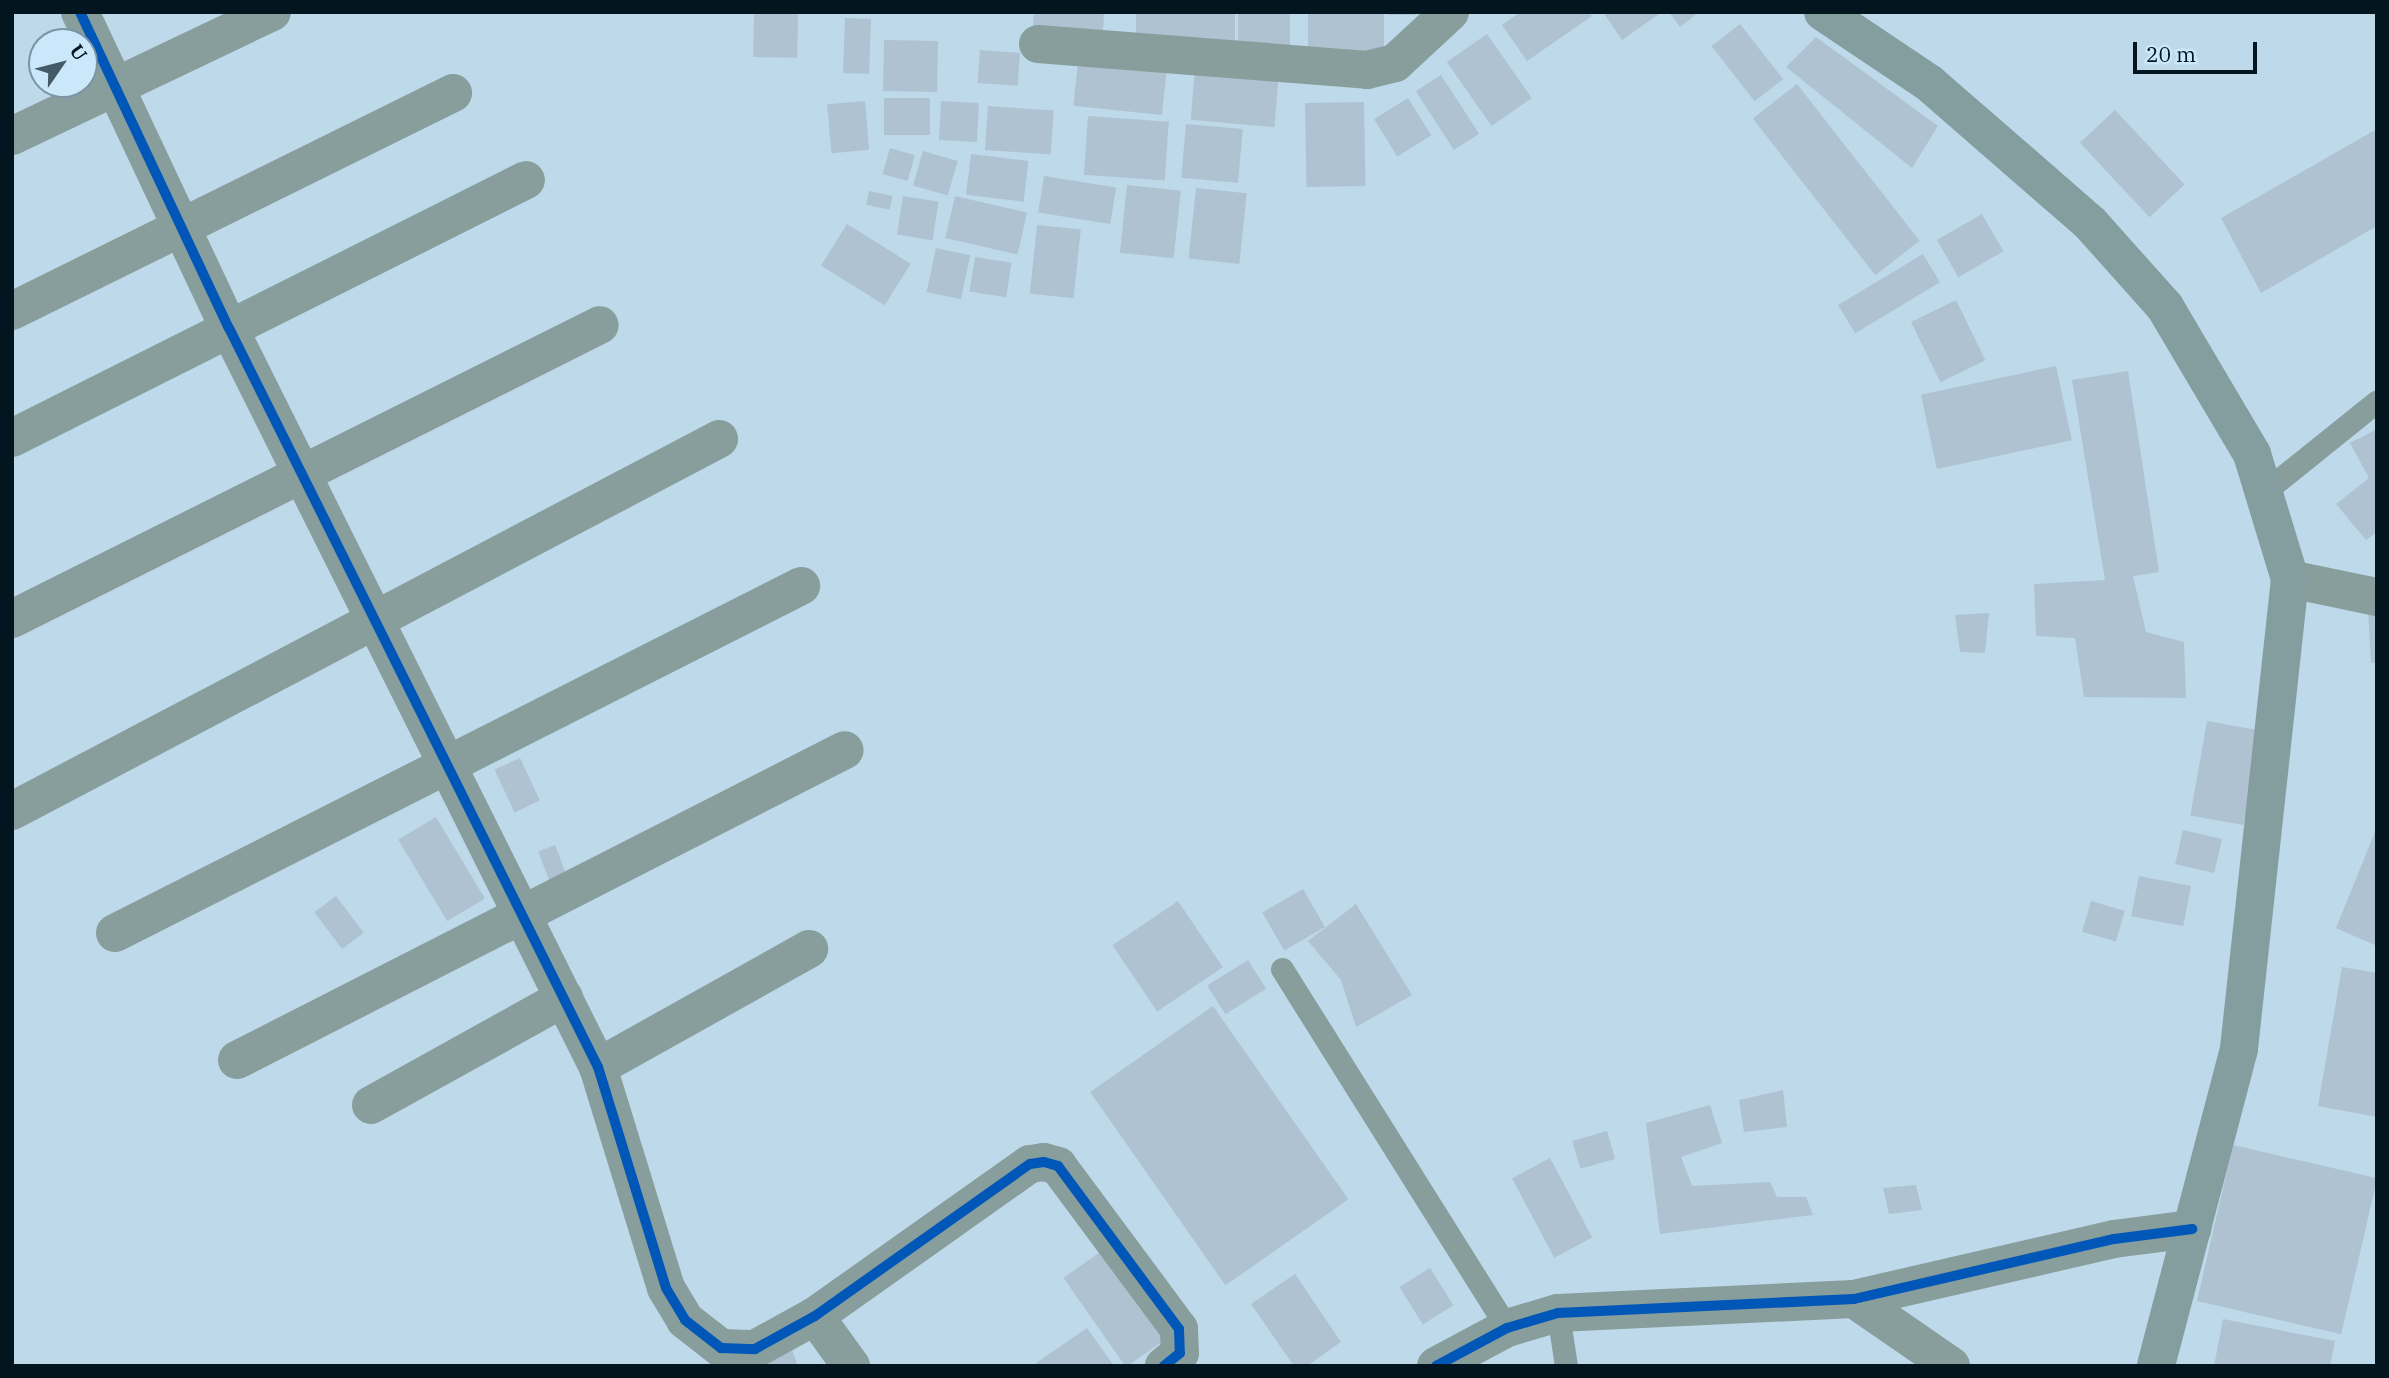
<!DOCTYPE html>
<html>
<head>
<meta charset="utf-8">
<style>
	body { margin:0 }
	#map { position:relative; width:2389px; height:1378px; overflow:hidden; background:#bdd9ea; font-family:"IBM Plex Serif",serif }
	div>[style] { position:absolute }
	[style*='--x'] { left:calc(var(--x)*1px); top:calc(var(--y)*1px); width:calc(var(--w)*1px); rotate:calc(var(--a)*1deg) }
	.building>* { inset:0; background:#afc2d1; transform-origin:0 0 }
	.service>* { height:23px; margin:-11.5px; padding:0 11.5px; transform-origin:11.5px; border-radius:11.5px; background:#889e9c }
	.minor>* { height:38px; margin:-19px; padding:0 19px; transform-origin:19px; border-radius:19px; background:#889e9c }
	.tertiary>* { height:38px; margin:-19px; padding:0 19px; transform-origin:19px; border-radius:19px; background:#889e9c }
	.trunk>* { height:38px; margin:-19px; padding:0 19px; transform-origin:19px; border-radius:19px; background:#849ea0 }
	.cycleway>* { height:10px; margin:-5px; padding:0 5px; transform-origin:5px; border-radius:5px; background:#0057b8 }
	span { translate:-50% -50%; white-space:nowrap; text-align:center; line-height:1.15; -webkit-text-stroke:5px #cae8fa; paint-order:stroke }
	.frame { position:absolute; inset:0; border:14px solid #031620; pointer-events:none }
	.north { position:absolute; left:28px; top:28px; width:70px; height:70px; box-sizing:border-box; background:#cae8fa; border:2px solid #7a94a3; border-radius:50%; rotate:55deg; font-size:19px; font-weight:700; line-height:28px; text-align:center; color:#031620 }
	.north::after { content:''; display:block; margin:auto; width:24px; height:32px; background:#445a67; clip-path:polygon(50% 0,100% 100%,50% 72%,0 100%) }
	.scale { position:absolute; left:2133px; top:42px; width:124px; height:32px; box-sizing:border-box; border:4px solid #031620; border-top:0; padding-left:9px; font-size:21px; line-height:24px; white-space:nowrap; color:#031620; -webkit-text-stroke:5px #cae8fa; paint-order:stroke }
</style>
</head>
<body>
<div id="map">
	<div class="building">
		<div style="clip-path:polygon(1034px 12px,1104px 12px,1103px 31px,1033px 27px)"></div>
		<div style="left:1136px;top:12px;width:99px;height:33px"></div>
		<div style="left:1238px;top:12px;width:52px;height:45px"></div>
		<div style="left:1308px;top:12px;width:76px;height:43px"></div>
		<div style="left:1388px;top:12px;width:27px;height:3px"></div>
		<div style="clip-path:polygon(1520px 12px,1589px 12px,1592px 16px,1527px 61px,1502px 25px)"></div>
		<div style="clip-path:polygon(1603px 12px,1662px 12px,1622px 40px)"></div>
		<div style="clip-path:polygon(1669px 12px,1699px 12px,1680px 27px)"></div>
		<div style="left:754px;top:13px;width:44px;height:44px;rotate:1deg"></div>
		<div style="left:845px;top:18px;width:26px;height:55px;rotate:2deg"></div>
		<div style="left:1740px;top:24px;width:70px;height:36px;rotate:52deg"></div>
		<div style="left:1487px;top:34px;width:78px;height:49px;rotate:55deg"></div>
		<div style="clip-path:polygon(1816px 37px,1938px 126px,1912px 168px,1786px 67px)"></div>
		<div style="left:884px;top:40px;width:54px;height:51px;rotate:1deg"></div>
		<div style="left:980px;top:50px;width:40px;height:33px;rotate:4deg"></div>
		<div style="left:1078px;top:62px;width:89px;height:44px;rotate:6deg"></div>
		<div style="left:1195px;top:70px;width:84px;height:50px;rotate:5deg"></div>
		<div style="left:1441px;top:75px;width:70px;height:30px;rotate:57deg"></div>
		<div style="left:1797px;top:84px;width:199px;height:56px;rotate:52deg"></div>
		<div style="left:884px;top:98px;width:46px;height:37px"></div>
		<div style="left:1408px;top:98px;width:44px;height:40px;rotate:58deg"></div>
		<div style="left:865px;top:101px;width:49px;height:38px;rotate:85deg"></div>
		<div style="left:941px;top:101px;width:38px;height:39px;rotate:3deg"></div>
		<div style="left:1364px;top:102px;width:84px;height:59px;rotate:89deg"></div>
		<div style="left:988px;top:106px;width:66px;height:44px;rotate:4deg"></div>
		<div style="left:2115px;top:110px;width:102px;height:48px;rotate:47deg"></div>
		<div style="left:1088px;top:116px;width:81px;height:59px;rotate:4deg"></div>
		<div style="left:1186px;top:124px;width:57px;height:54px;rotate:5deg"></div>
		<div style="clip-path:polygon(2377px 129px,2377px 226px,2261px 293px,2221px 218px)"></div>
		<div style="left:890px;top:148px;width:26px;height:27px;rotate:16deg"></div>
		<div style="left:923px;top:151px;width:36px;height:36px;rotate:16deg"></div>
		<div style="left:971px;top:154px;width:58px;height:41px;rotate:7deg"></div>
		<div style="left:1044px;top:176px;width:73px;height:37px;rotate:9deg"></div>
		<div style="left:1127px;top:185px;width:54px;height:68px;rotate:6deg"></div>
		<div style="left:1196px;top:188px;width:51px;height:71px;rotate:6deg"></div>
		<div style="left:869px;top:191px;width:24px;height:14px;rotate:12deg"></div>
		<div style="left:903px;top:196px;width:36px;height:39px;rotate:9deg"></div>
		<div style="left:955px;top:196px;width:74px;height:43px;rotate:13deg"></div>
		<div style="left:1982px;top:214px;width:43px;height:52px;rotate:60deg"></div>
		<div style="left:847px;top:224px;width:75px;height:49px;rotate:32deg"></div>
		<div style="left:1037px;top:225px;width:44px;height:69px;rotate:6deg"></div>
		<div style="left:936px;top:248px;width:35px;height:45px;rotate:12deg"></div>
		<div style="left:1923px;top:254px;width:33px;height:99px;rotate:59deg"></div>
		<div style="left:975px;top:257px;width:37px;height:35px;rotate:9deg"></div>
		<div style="left:1956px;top:300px;width:67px;height:50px;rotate:64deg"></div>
		<div style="left:2056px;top:366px;width:76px;height:138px;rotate:78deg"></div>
		<div style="clip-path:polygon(2128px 371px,2159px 572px,2133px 576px,2146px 632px,2184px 642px,2186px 698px,2084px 697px,2075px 638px,2036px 636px,2034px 584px,2105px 580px,2072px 380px)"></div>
		<div style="clip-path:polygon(2377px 429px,2377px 532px,2366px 540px,2336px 504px,2369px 478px,2350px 443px)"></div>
		<div style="clip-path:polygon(2368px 610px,2377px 610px,2377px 662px,2371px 663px)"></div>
		<div style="clip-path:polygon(1989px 613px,1985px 653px,1960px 652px,1955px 615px)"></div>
		<div style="left:2207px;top:721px;width:54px;height:96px;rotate:10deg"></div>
		<div style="left:520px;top:758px;width:47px;height:28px;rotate:65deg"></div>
		<div style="left:436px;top:817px;width:95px;height:44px;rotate:59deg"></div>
		<div style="clip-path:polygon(2377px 827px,2377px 946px,2336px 928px)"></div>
		<div style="left:2183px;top:830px;width:40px;height:35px;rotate:13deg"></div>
		<div style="left:555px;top:845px;width:34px;height:18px;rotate:69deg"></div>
		<div style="left:2139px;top:876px;width:53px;height:41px;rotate:11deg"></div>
		<div style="left:1303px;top:889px;width:44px;height:47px;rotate:60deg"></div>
		<div style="left:336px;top:896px;width:46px;height:27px;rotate:53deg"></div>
		<div style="left:1178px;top:901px;width:80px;height:79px;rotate:56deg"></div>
		<div style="left:2091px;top:901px;width:35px;height:32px;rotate:16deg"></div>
		<div style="clip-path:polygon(1356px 904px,1412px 995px,1356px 1027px,1341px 980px,1308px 941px)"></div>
		<div style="left:1248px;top:960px;width:34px;height:48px;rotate:58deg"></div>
		<div style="clip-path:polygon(2342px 967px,2377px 973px,2377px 1117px,2318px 1106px)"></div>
		<div style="left:1213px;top:1006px;width:236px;height:150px;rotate:55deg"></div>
		<div style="clip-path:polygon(1783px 1090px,1787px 1127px,1744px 1132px,1739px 1100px)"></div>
		<div style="clip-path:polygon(1710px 1105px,1722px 1143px,1681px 1157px,1692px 1186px,1770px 1182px,1777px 1197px,1806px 1197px,1813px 1215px,1660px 1234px,1646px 1123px)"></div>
		<div style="left:1607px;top:1131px;width:29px;height:36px;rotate:74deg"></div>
		<div style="left:2233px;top:1145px;width:148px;height:160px;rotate:13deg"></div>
		<div style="left:1550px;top:1158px;width:90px;height:43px;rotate:62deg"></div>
		<div style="clip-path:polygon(1916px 1185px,1922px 1210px,1889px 1214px,1883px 1188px)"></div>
		<div style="left:1106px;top:1248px;width:109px;height:52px;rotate:55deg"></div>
		<div style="left:1430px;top:1268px;width:44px;height:36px;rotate:58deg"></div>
		<div style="clip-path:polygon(1295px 1274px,1341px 1342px,1307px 1366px,1294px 1366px,1251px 1304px)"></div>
		<div style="clip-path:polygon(2223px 1319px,2335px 1341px,2330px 1366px,2214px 1366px)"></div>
		<div style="clip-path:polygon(1087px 1328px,1114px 1366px,1038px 1366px,1036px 1363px)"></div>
		<div style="clip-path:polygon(786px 1333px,798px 1366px,746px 1366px)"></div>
	</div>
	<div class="service">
		<div style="--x:2264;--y:492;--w:145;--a:-38.8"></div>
		<div style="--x:1282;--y:969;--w:424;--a:57.9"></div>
		<div style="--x:1558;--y:1313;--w:54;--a:81.4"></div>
	</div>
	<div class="minor">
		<div style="--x:80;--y:12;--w:349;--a:64.8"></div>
		<div style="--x:229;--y:328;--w:826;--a:63.47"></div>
		<div style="--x:598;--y:1067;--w:231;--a:72.9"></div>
		<div style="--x:666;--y:1288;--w:37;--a:59"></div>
		<div style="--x:685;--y:1320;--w:46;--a:37.9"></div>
		<div style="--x:721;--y:1348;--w:34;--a:2"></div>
		<div style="--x:755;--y:1349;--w:68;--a:-28.8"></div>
		<div style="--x:815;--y:1316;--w:263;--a:-35.3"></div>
		<div style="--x:1030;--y:1164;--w:14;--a:-8"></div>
		<div style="--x:1044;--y:1162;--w:15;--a:16"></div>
		<div style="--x:1058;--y:1166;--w:203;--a:53.4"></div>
		<div style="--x:1179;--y:1329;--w:24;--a:88"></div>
		<div style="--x:1180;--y:1353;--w:21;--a:141"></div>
		<div style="--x:1038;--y:44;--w:330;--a:4.5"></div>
		<div style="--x:1367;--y:70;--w:29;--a:-14"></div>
		<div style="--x:1395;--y:63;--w:75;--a:-42.8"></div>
		<div style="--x:12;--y:136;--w:288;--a:-25.5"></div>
		<div style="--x:12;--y:311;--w:492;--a:-26.3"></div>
		<div style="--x:12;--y:438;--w:575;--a:-26.65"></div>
		<div style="--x:2290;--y:579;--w:89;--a:11.7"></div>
		<div style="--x:12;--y:619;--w:657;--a:-26.57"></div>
		<div style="--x:12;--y:811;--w:799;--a:-27.75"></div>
		<div style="--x:115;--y:933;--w:769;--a:-26.83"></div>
		<div style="--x:237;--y:1060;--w:682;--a:-27.02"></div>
		<div style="--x:598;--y:1067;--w:242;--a:-29.2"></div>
		<div style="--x:371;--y:1105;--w:221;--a:-29"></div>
		<div style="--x:815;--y:1316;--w:62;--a:54.2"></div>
	</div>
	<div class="tertiary">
		<div style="--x:1854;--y:1299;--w:118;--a:34.6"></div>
		<div style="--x:1436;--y:1366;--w:81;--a:-28.2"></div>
		<div style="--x:1507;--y:1328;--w:53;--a:-16.4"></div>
		<div style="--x:1558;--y:1313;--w:296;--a:-2.7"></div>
		<div style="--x:1854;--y:1299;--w:267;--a:-13"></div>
		<div style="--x:2114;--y:1239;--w:79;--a:-7.3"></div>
	</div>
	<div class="trunk">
		<div style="--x:1823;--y:12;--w:128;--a:33.8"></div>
		<div style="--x:1929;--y:83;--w:213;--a:41"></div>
		<div style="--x:2090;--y:223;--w:113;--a:48.2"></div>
		<div style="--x:2165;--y:307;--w:171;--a:59.4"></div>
		<div style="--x:2252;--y:454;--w:131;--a:73.1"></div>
		<div style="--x:2290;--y:579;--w:473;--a:96.2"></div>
		<div style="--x:2239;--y:1049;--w:328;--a:104.7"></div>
	</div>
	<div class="cycleway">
		<div style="--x:80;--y:12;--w:349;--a:64.8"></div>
		<div style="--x:229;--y:328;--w:826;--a:63.47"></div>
		<div style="--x:598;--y:1067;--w:231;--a:72.9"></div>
		<div style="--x:666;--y:1288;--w:37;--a:59"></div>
		<div style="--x:685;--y:1320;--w:46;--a:37.9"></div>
		<div style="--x:721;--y:1348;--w:34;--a:2"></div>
		<div style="--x:755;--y:1349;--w:68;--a:-28.8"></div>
		<div style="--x:815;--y:1316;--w:263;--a:-35.3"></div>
		<div style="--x:1030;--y:1164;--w:14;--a:-8"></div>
		<div style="--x:1044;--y:1162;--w:15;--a:16"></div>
		<div style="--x:1058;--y:1166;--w:203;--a:53.4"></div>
		<div style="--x:1179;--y:1329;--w:24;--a:88"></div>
		<div style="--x:1180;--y:1353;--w:21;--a:141"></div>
		<div style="--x:1436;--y:1366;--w:81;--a:-28.2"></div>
		<div style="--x:1507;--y:1328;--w:53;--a:-16.4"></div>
		<div style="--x:1558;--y:1313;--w:296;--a:-2.7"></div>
		<div style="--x:1854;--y:1299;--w:267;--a:-13"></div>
		<div style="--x:2114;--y:1239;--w:79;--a:-7.3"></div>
	</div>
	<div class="frame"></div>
	<div class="north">U</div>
	<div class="scale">20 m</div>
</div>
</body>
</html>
